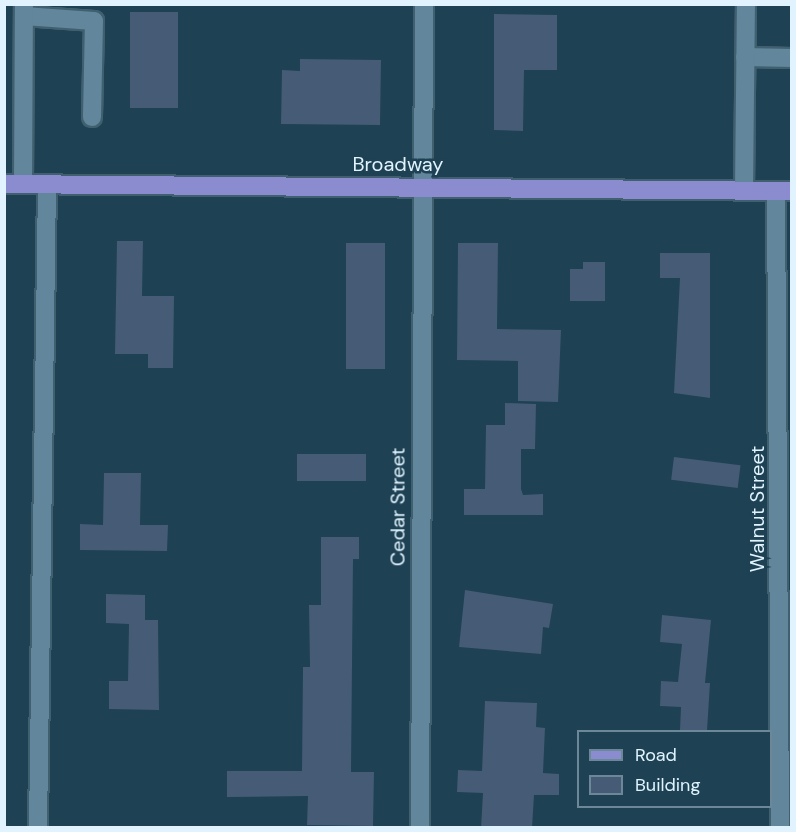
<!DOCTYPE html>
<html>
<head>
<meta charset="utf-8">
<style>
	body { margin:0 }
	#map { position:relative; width:796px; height:832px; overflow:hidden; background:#1e4153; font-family:"DM Sans",sans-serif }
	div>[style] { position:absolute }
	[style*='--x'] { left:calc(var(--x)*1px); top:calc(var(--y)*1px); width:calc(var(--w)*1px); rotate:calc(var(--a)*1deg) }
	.building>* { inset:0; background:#455b76; transform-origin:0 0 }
	.roads { filter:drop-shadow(2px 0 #406070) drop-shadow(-2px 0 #406070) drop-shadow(0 2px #406070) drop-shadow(0 -2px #406070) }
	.minor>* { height:18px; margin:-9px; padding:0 9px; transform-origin:9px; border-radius:9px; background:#62869b }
	.major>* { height:18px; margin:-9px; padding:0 9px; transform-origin:9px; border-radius:9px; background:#8b8bcf }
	span { translate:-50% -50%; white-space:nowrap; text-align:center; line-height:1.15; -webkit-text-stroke:5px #1e4153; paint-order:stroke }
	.street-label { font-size:20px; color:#e0f3ff }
	.frame { position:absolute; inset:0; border:6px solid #e0f3ff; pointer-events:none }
	.legend { position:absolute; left:577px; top:730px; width:195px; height:78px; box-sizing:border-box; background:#1e4153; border:2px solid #6c8898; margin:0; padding:8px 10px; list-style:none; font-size:18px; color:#e0f3ff }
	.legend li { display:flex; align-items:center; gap:12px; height:30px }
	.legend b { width:30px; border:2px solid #6c8898 }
</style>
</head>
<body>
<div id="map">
	<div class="building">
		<div style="left:178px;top:12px;width:96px;height:48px;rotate:90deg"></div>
		<div style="clip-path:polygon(494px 14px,557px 15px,557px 70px,524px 70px,523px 131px,494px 130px)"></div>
		<div style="clip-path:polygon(300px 59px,381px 60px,380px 125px,281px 124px,282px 70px,300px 71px)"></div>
		<div style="clip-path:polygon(117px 241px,143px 241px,142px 296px,174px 296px,173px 368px,148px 368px,148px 354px,115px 354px)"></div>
		<div style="left:346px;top:243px;width:39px;height:126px"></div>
		<div style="clip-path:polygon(458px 243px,498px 243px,497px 329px,561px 330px,558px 402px,518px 401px,518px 361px,457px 360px)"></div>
		<div style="clip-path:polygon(660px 253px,710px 253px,710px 398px,674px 393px,680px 278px,660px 278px)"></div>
		<div style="clip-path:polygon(583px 262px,605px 262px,605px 301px,570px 301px,570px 269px,583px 269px)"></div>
		<div style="clip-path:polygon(505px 403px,536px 404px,535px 449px,521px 449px,521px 489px,523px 495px,543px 494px,543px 515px,464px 515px,464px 489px,485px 489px,486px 425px,505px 425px)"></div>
		<div style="left:297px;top:454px;width:69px;height:27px"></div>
		<div style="left:674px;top:457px;width:67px;height:23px;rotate:7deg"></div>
		<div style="clip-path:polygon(104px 473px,141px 473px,140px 525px,168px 525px,167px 551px,80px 550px,80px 524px,103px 525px)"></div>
		<div style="clip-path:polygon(321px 537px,359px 537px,359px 559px,353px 559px,351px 772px,374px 772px,373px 826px,307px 825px,308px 796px,227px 797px,227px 771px,302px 771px,303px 667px,310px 667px,309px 605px,321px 605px)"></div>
		<div style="clip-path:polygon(465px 590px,553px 604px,549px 628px,543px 627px,541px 654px,459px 647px)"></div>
		<div style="clip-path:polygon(106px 594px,145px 595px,145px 620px,158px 620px,159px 710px,109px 709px,109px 681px,128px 681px,129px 624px,106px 623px)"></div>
		<div style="clip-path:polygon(662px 615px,711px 620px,705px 683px,710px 683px,707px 731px,680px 730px,681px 707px,660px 706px,661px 681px,678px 682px,682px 644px,660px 642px)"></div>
		<div style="clip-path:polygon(485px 701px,537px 703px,536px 727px,545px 728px,543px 773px,559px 774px,559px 795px,534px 795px,532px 828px,481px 828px,483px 793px,457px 792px,458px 770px,482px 771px)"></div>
	</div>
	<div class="roads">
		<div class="minor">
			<div style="--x:24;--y:16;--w:70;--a:4.1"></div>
			<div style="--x:94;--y:21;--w:96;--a:91.2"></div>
			<div style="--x:745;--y:57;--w:47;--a:1.2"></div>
			<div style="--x:23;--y:184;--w:180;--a:-89.7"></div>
			<div style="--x:744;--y:190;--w:186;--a:-89.4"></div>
			<div style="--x:776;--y:191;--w:637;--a:89.64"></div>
			<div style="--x:38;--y:828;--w:643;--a:-89.2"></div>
			<div style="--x:420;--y:828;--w:824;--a:-89.72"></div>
		</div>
		<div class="major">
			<div style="--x:4;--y:184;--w:788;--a:0.51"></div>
		</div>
	</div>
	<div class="street-label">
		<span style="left:398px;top:164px">Broadway</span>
		<span style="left:398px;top:507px;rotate:-90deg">Cedar Street</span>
		<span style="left:757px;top:509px;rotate:-90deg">Walnut Street</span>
	</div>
	<div class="frame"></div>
	<ul class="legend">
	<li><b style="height:8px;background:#8b8bcf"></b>Road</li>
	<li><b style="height:16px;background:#455b76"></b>Building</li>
	</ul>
</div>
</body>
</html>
